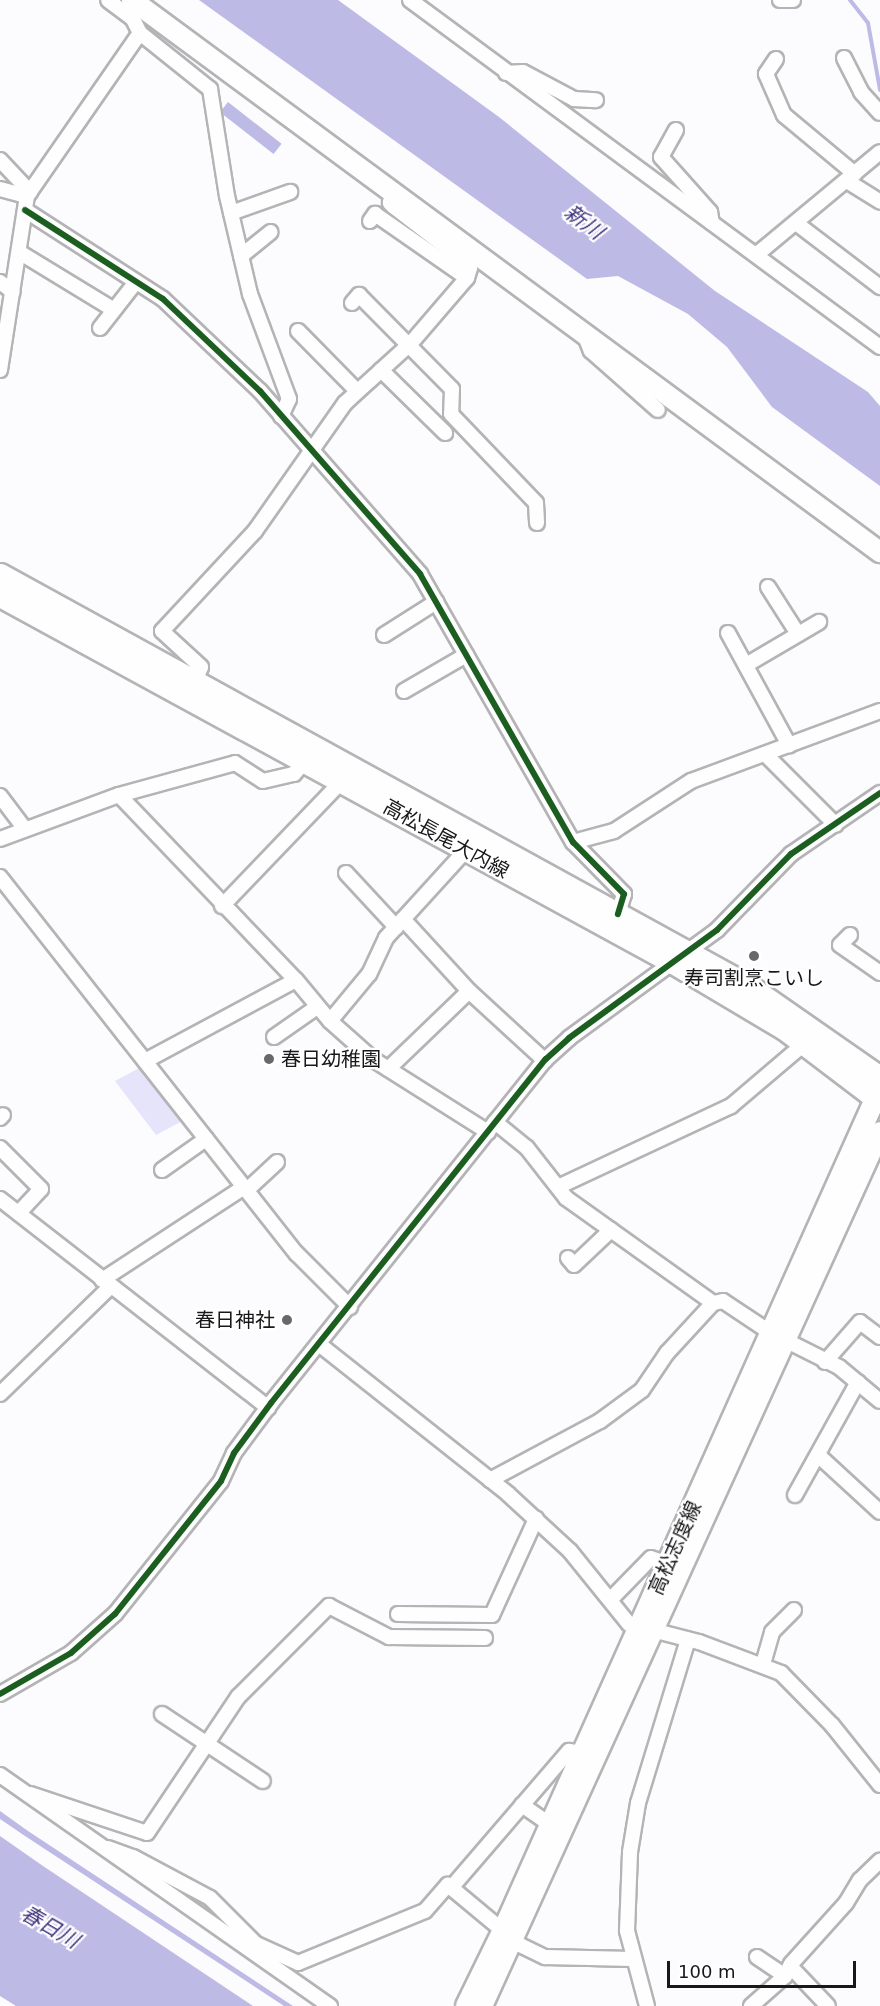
<!DOCTYPE html>
<html>
<head>
<meta charset="utf-8">
<style>
	body { margin:0 }
	#map { position:relative; width:880px; height:2006px; overflow:hidden; background:#fcfbfe; font-family:"DejaVu Sans","Noto Sans JP",sans-serif }
	div>[style] { position:absolute }
	[style*='--x'] { left:calc(var(--x)*1px); top:calc(var(--y)*1px); width:calc(var(--w)*1px); rotate:calc(var(--a)*1deg) }
	.green>* { inset:0; background:#e6e4fb }
	.water>* { inset:0; background:#bebae6; transform-origin:0 0 }
	.stream>* { height:4px; margin:-2px; padding:0 2px; transform-origin:2px; border-radius:2px; background:#bebae6 }
	.roads { filter:drop-shadow(2px 0 #b4b4b6) drop-shadow(-2px 0 #b4b4b6) drop-shadow(0 2px #b4b4b6) drop-shadow(0 -2px #b4b4b6) }
	.street>* { height:14px; margin:-7px; padding:0 7px; transform-origin:7px; border-radius:7px; background:#fffeff }
	.secondary>* { height:20px; margin:-10px; padding:0 10px; transform-origin:10px; border-radius:10px; background:#fffeff }
	.primary>* { height:21px; margin:-10.5px; padding:0 10.5px; transform-origin:10.5px; border-radius:10.5px; background:#fffeff }
	.cycleway>* { height:6px; margin:-3px; padding:0 3px; transform-origin:3px; border-radius:3px; background:#1b5e20 }
	.dots>* { width:16px; height:16px; translate:-50% -50%; box-sizing:border-box; border:3px solid #fff; border-radius:50% }
	span { translate:-50% -50%; white-space:nowrap; text-align:center; line-height:1.15; -webkit-text-stroke:4.5px #fff; paint-order:stroke }
	.street-label { font-size:20px; color:#18181a }
	.poi-label { font-size:20px; color:#18181a }
	.left { translate:0 -50%; text-align:left }
	.right { translate:-100% -50%; text-align:right }
	.water-label { font-size:21px; color:#41347d; font-style:italic }
	.scale { position:absolute; left:667px; top:1961px; width:189px; height:27px; box-sizing:border-box; border:3px solid #18181a; border-top:0; padding-left:8px; font-size:18px; line-height:21px; white-space:nowrap; color:#18181a; -webkit-text-stroke:4px #fff; paint-order:stroke }
</style>
</head>
<body>
<div id="map">
	<div class="green">
		<div style="clip-path:polygon(143px 1066px,186px 1119px,156px 1135px,115px 1081px)"></div>
	</div>
	<div class="water">
		<div style="clip-path:polygon(199px 0,338px 0,499px 117px,715px 291px,868px 392px,880px 406px,880px 486px,772px 407px,727px 347px,688px 314px,618px 276px,587px 279px)"></div>
		<div style="left:228px;top:102px;width:68px;height:13px;rotate:38deg"></div>
		<div style="clip-path:polygon(0 1811px,28px 1831px,293px 2006px,284px 2006px,25px 1836px,0 1819px)"></div>
		<div style="clip-path:polygon(0 1836px,43px 1866px,253px 2006px,16px 2006px,0 1996px)"></div>
	</div>
	<div class="stream">
		<div style="--x:850;--y:0;--w:29;--a:52"></div>
		<div style="--x:868;--y:23;--w:68;--a:79.8"></div>
	</div>
	<div class="roads">
		<div class="street">
			<div style="--x:410;--y:0;--w:584;--a:36.44"></div>
			<div style="--x:780;--y:0;--w:13;--a:0"></div>
			<div style="--x:140;--y:33;--w:90;--a:38.7"></div>
			<div style="--x:210;--y:89;--w:108;--a:81"></div>
			<div style="--x:227;--y:196;--w:101;--a:76.8"></div>
			<div style="--x:250;--y:294;--w:112;--a:69.6"></div>
			<div style="--x:289;--y:399;--w:19;--a:115"></div>
			<div style="--x:844;--y:58;--w:38;--a:63"></div>
			<div style="--x:861;--y:92;--w:28;--a:48"></div>
			<div style="--x:776;--y:59;--w:18;--a:124"></div>
			<div style="--x:766;--y:74;--w:45;--a:66.3"></div>
			<div style="--x:784;--y:115;--w:92;--a:39.7"></div>
			<div style="--x:506;--y:73;--w:17;--a:-3"></div>
			<div style="--x:523;--y:72;--w:58;--a:27.9"></div>
			<div style="--x:574;--y:99;--w:22;--a:3"></div>
			<div style="--x:676;--y:130;--w:31;--a:119"></div>
			<div style="--x:661;--y:157;--w:74;--a:48.3"></div>
			<div style="--x:710;--y:212;--w:11;--a:80"></div>
			<div style="--x:0;--y:160;--w:44;--a:46.8"></div>
			<div style="--x:847;--y:181;--w:39;--a:32"></div>
			<div style="--x:0;--y:189;--w:28;--a:15"></div>
			<div style="--x:25;--y:210;--w:164;--a:32.8"></div>
			<div style="--x:163;--y:299;--w:134;--a:43.5"></div>
			<div style="--x:260;--y:391;--w:243;--a:48.8"></div>
			<div style="--x:420;--y:574;--w:309;--a:60.3"></div>
			<div style="--x:573;--y:842;--w:73;--a:45.6"></div>
			<div style="--x:624;--y:894;--w:21;--a:107"></div>
			<div style="--x:231;--y:213;--w:63;--a:-19.6"></div>
			<div style="--x:370;--y:221;--w:9;--a:-54"></div>
			<div style="--x:375;--y:214;--w:112;--a:34.8"></div>
			<div style="--x:796;--y:223;--w:106;--a:37.3"></div>
			<div style="--x:19;--y:252;--w:111;--a:31.4"></div>
			<div style="--x:756;--y:255;--w:161;--a:-39.7"></div>
			<div style="--x:241;--y:256;--w:38;--a:-39"></div>
			<div style="--x:0;--y:282;--w:16;--a:38"></div>
			<div style="--x:352;--y:303;--w:11;--a:-49"></div>
			<div style="--x:359;--y:295;--w:132;--a:45.3"></div>
			<div style="--x:452;--y:389;--w:25;--a:92"></div>
			<div style="--x:451;--y:414;--w:123;--a:46.3"></div>
			<div style="--x:536;--y:503;--w:20;--a:87"></div>
			<div style="--x:100;--y:328;--w:58;--a:-52"></div>
			<div style="--x:298;--y:331;--w:84;--a:45.5"></div>
			<div style="--x:584;--y:334;--w:18;--a:68"></div>
			<div style="--x:591;--y:351;--w:89;--a:41.4"></div>
			<div style="--x:0;--y:370;--w:176;--a:-81.2"></div>
			<div style="--x:27;--y:196;--w:198;--a:-55.3"></div>
			<div style="--x:140;--y:33;--w:16;--a:-117"></div>
			<div style="--x:133;--y:19;--w:31;--a:-143"></div>
			<div style="--x:381;--y:370;--w:90;--a:44.5"></div>
			<div style="--x:768;--y:587;--w:56;--a:57.4"></div>
			<div style="--x:728;--y:633;--w:128;--a:61.4"></div>
			<div style="--x:384;--y:635;--w:62;--a:-32.4"></div>
			<div style="--x:746;--y:665;--w:85;--a:-30.5"></div>
			<div style="--x:194;--y:683;--w:17;--a:-66"></div>
			<div style="--x:201;--y:667;--w:53;--a:-137.3"></div>
			<div style="--x:162;--y:631;--w:137;--a:-47.1"></div>
			<div style="--x:255;--y:531;--w:156;--a:-54.9"></div>
			<div style="--x:345;--y:403;--w:89;--a:-42.3"></div>
			<div style="--x:411;--y:343;--w:86;--a:-49.3"></div>
			<div style="--x:467;--y:278;--w:10;--a:-73"></div>
			<div style="--x:470;--y:268;--w:11;--a:-131"></div>
			<div style="--x:463;--y:260;--w:87;--a:-142.5"></div>
			<div style="--x:394;--y:207;--w:6;--a:-135"></div>
			<div style="--x:390;--y:203;--w:10;--a:-79"></div>
			<div style="--x:404;--y:691;--w:72;--a:-30.1"></div>
			<div style="--x:765;--y:754;--w:100;--a:45"></div>
			<div style="--x:119;--y:795;--w:120;--a:-15.4"></div>
			<div style="--x:235;--y:763;--w:33;--a:33"></div>
			<div style="--x:263;--y:781;--w:32;--a:-13"></div>
			<div style="--x:294;--y:774;--w:16;--a:-50"></div>
			<div style="--x:0;--y:796;--w:41;--a:52.9"></div>
			<div style="--x:0;--y:839;--w:127;--a:-20.3"></div>
			<div style="--x:119;--y:795;--w:256;--a:46.3"></div>
			<div style="--x:573;--y:842;--w:42;--a:-15"></div>
			<div style="--x:614;--y:831;--w:92;--a:-33"></div>
			<div style="--x:691;--y:781;--w:202;--a:-20.3"></div>
			<div style="--x:466;--y:850;--w:119;--a:132.3"></div>
			<div style="--x:386;--y:938;--w:40;--a:115"></div>
			<div style="--x:369;--y:974;--w:61;--a:129.7"></div>
			<div style="--x:330;--y:1021;--w:59;--a:41.6"></div>
			<div style="--x:374;--y:1060;--w:135;--a:32.3"></div>
			<div style="--x:346;--y:873;--w:74;--a:47.2"></div>
			<div style="--x:0;--y:877;--w:480;--a:51.8"></div>
			<div style="--x:297;--y:1254;--w:75;--a:45"></div>
			<div style="--x:222;--y:906;--w:172;--a:-46.2"></div>
			<div style="--x:403;--y:919;--w:98;--a:47.5"></div>
			<div style="--x:469;--y:991;--w:103;--a:42.6"></div>
			<div style="--x:850;--y:935;--w:14;--a:135"></div>
			<div style="--x:840;--y:945;--w:49;--a:35"></div>
			<div style="--x:274;--y:1037;--w:52;--a:-34.9"></div>
			<div style="--x:145;--y:1061;--w:171;--a:-28.2"></div>
			<div style="--x:296;--y:980;--w:53;--a:50.3"></div>
			<div style="--x:388;--y:1069;--w:112;--a:-43.9"></div>
			<div style="--x:0;--y:1118;--w:4;--a:-45"></div>
			<div style="--x:495;--y:1122;--w:41;--a:39.1"></div>
			<div style="--x:527;--y:1148;--w:63;--a:52"></div>
			<div style="--x:566;--y:1198;--w:181;--a:35.5"></div>
			<div style="--x:0;--y:1148;--w:58;--a:45"></div>
			<div style="--x:41;--y:1189;--w:33;--a:133"></div>
			<div style="--x:162;--y:1170;--w:54;--a:-35.2"></div>
			<div style="--x:560;--y:1186;--w:189;--a:-25.1"></div>
			<div style="--x:731;--y:1106;--w:97;--a:-40.4"></div>
			<div style="--x:247;--y:1190;--w:41;--a:-43"></div>
			<div style="--x:0;--y:1199;--w:340;--a:37.9"></div>
			<div style="--x:568;--y:1258;--w:9;--a:49"></div>
			<div style="--x:574;--y:1265;--w:51;--a:-43.4"></div>
			<div style="--x:102;--y:1280;--w:170;--a:-33.2"></div>
			<div style="--x:319;--y:1344;--w:241;--a:38.4"></div>
			<div style="--x:508;--y:1494;--w:84;--a:42.6"></div>
			<div style="--x:570;--y:1551;--w:94;--a:51.1"></div>
			<div style="--x:629;--y:1624;--w:72;--a:14.4"></div>
			<div style="--x:699;--y:1642;--w:88;--a:20.7"></div>
			<div style="--x:781;--y:1673;--w:73;--a:45.6"></div>
			<div style="--x:832;--y:1725;--w:77;--a:51.3"></div>
			<div style="--x:825;--y:1362;--w:53;--a:-48.8"></div>
			<div style="--x:860;--y:1322;--w:25;--a:37"></div>
			<div style="--x:0;--y:1394;--w:152;--a:-44.2"></div>
			<div style="--x:818;--y:1455;--w:84;--a:42.6"></div>
			<div style="--x:490;--y:1480;--w:125;--a:-28.2"></div>
			<div style="--x:600;--y:1421;--w:52;--a:-36.4"></div>
			<div style="--x:642;--y:1390;--w:45;--a:-56"></div>
			<div style="--x:667;--y:1353;--w:68;--a:-47.4"></div>
			<div style="--x:713;--y:1303;--w:10;--a:-11"></div>
			<div style="--x:723;--y:1301;--w:58;--a:33.7"></div>
			<div style="--x:771;--y:1333;--w:76;--a:26.6"></div>
			<div style="--x:839;--y:1367;--w:53;--a:39.7"></div>
			<div style="--x:795;--y:1495;--w:129;--a:-60.9"></div>
			<div style="--x:611;--y:1599;--w:57;--a:-45.7"></div>
			<div style="--x:651;--y:1558;--w:18;--a:19"></div>
			<div style="--x:398;--y:1614;--w:94;--a:0.6"></div>
			<div style="--x:492;--y:1615;--w:106;--a:-65.4"></div>
			<div style="--x:763;--y:1664;--w:33;--a:-74"></div>
			<div style="--x:772;--y:1632;--w:31;--a:-45"></div>
			<div style="--x:0;--y:1694;--w:82;--a:-30"></div>
			<div style="--x:71;--y:1653;--w:59;--a:-41.6"></div>
			<div style="--x:115;--y:1614;--w:170;--a:-51.4"></div>
			<div style="--x:221;--y:1481;--w:31;--a:-65"></div>
			<div style="--x:234;--y:1453;--w:62;--a:-53.5"></div>
			<div style="--x:271;--y:1403;--w:440;--a:-51.4"></div>
			<div style="--x:546;--y:1059;--w:31;--a:-42"></div>
			<div style="--x:569;--y:1038;--w:183;--a:-36.1"></div>
			<div style="--x:717;--y:930;--w:106;--a:-45.8"></div>
			<div style="--x:791;--y:854;--w:108;--a:-34.4"></div>
			<div style="--x:162;--y:1714;--w:121;--a:33.6"></div>
			<div style="--x:0;--y:1775;--w:403;--a:35"></div>
			<div style="--x:30;--y:1794;--w:123;--a:18.4"></div>
			<div style="--x:147;--y:1833;--w:164;--a:-56.2"></div>
			<div style="--x:238;--y:1697;--w:129;--a:-45"></div>
			<div style="--x:329;--y:1606;--w:68;--a:27.3"></div>
			<div style="--x:389;--y:1637;--w:96;--a:0.6"></div>
			<div style="--x:522;--y:1805;--w:35;--a:35"></div>
			<div style="--x:108;--y:1848;--w:27;--a:20"></div>
			<div style="--x:133;--y:1857;--w:87;--a:28"></div>
			<div style="--x:210;--y:1898;--w:65;--a:45"></div>
			<div style="--x:256;--y:1944;--w:46;--a:24.3"></div>
			<div style="--x:298;--y:1963;--w:137;--a:-22.3"></div>
			<div style="--x:425;--y:1911;--w:35;--a:-49"></div>
			<div style="--x:448;--y:1885;--w:94;--a:39.8"></div>
			<div style="--x:520;--y:1945;--w:28;--a:26"></div>
			<div style="--x:545;--y:1957;--w:88;--a:1.3"></div>
			<div style="--x:451;--y:1888;--w:181;--a:-49.3"></div>
			<div style="--x:569;--y:1751;--w:14;--a:8"></div>
			<div style="--x:757;--y:1957;--w:34;--a:34"></div>
			<div style="--x:790;--y:1966;--w:55;--a:46.5"></div>
			<div style="--x:647;--y:2006;--w:78;--a:-104.9"></div>
			<div style="--x:627;--y:1931;--w:79;--a:-87.8"></div>
			<div style="--x:630;--y:1852;--w:50;--a:-80.7"></div>
			<div style="--x:638;--y:1803;--w:171;--a:-73"></div>
			<div style="--x:751;--y:2006;--w:45;--a:-41.4"></div>
			<div style="--x:785;--y:1976;--w:13;--a:-63"></div>
			<div style="--x:791;--y:1964;--w:82;--a:-48"></div>
			<div style="--x:846;--y:1903;--w:27;--a:-59"></div>
			<div style="--x:860;--y:1880;--w:28;--a:-44"></div>
		</div>
		<div class="secondary">
			<div style="--x:132;--y:0;--w:930;--a:36.43"></div>
			<div style="--x:466;--y:2006;--w:85;--a:-64"></div>
			<div style="--x:503;--y:1930;--w:923;--a:-65.88"></div>
			<div style="--x:482;--y:2006;--w:960;--a:-65.52"></div>
		</div>
		<div class="primary">
			<div style="--x:0;--y:574;--w:853;--a:28.79"></div>
			<div style="--x:748;--y:985;--w:161;--a:34.9"></div>
			<div style="--x:0;--y:596;--w:767;--a:28.6"></div>
			<div style="--x:673;--y:963;--w:129;--a:30.7"></div>
			<div style="--x:784;--y:1029;--w:121;--a:37.2"></div>
		</div>
	</div>
	<div class="cycleway">
		<div style="--x:25;--y:210;--w:164;--a:32.8"></div>
		<div style="--x:163;--y:299;--w:134;--a:43.5"></div>
		<div style="--x:260;--y:391;--w:243;--a:48.8"></div>
		<div style="--x:420;--y:574;--w:309;--a:60.3"></div>
		<div style="--x:573;--y:842;--w:73;--a:45.6"></div>
		<div style="--x:624;--y:894;--w:21;--a:107"></div>
		<div style="--x:0;--y:1694;--w:82;--a:-30"></div>
		<div style="--x:71;--y:1653;--w:59;--a:-41.6"></div>
		<div style="--x:115;--y:1614;--w:170;--a:-51.4"></div>
		<div style="--x:221;--y:1481;--w:31;--a:-65"></div>
		<div style="--x:234;--y:1453;--w:62;--a:-53.5"></div>
		<div style="--x:271;--y:1403;--w:440;--a:-51.4"></div>
		<div style="--x:546;--y:1059;--w:31;--a:-42"></div>
		<div style="--x:569;--y:1038;--w:183;--a:-36.1"></div>
		<div style="--x:717;--y:930;--w:106;--a:-45.8"></div>
		<div style="--x:791;--y:854;--w:108;--a:-34.4"></div>
	</div>
	<div class="dots">
		<div style="left:754px;top:956px;background:#68676a"></div>
		<div style="left:269px;top:1059px;background:#68676a"></div>
		<div style="left:287px;top:1320px;background:#68676a"></div>
	</div>
	<div class="street-label">
		<span style="left:446px;top:839px;rotate:29deg">高松長尾大内線</span>
		<span style="left:675px;top:1548px;rotate:-66deg">高松志度線</span>
	</div>
	<div class="poi-label">
		<span style="left:754px;top:978px">寿司割烹こいし</span>
		<span class="left" style="left:281px;top:1059px">春日幼稚園</span>
		<span class="right" style="left:275px;top:1320px">春日神社</span>
	</div>
	<div class="water-label">
		<span style="left:584px;top:222px;rotate:37deg">新川</span>
		<span style="left:50px;top:1927px;rotate:30deg">春日川</span>
	</div>
	<div class="scale">100 m</div>
</div>
</body>
</html>
